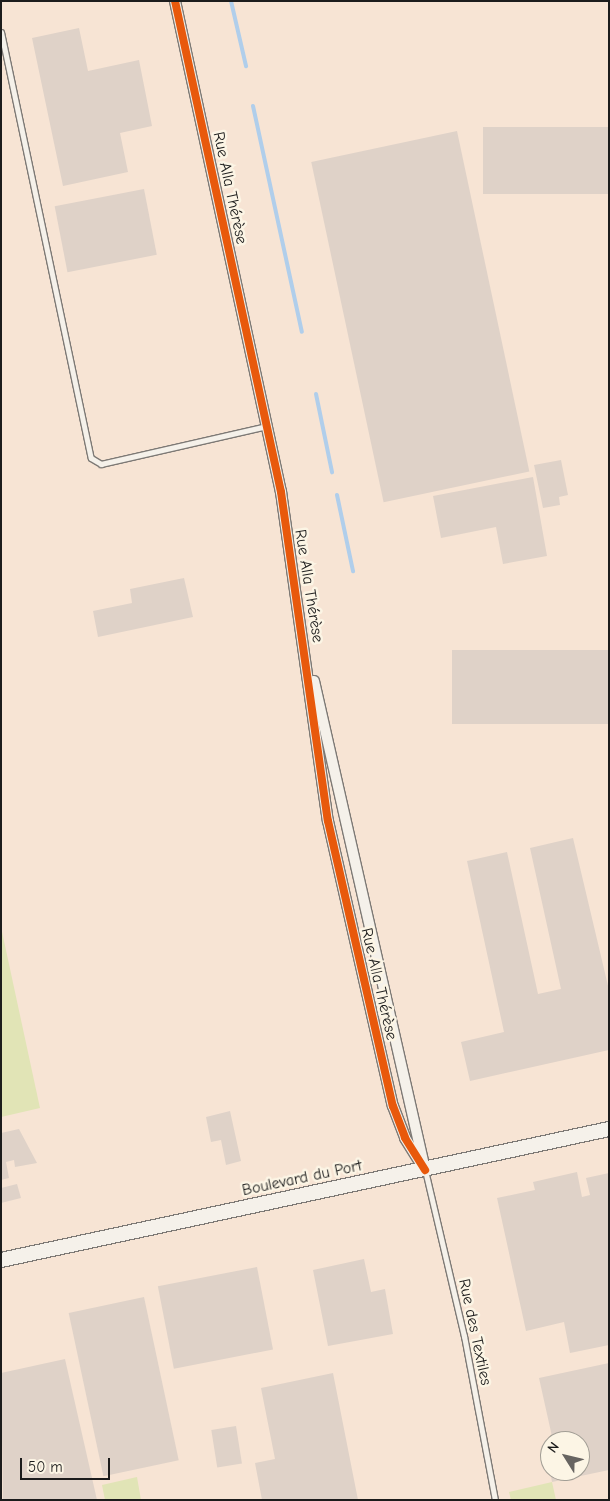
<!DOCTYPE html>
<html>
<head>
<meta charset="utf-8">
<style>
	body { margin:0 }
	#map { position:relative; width:610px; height:1501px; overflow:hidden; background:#f3eae1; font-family:"Comic Neue",sans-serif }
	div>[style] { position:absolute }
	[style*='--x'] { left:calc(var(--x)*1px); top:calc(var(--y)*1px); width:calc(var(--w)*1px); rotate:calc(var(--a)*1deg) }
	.built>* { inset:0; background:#f7e4d4 }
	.green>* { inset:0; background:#e1e4b6 }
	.stream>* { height:4px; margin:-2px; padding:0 2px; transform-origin:2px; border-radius:2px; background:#b0ceeb }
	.building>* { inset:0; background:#dfd2c8; transform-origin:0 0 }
	.roads { filter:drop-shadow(1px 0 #7d7975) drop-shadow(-1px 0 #7d7975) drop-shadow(0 1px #7d7975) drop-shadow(0 -1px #7d7975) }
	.lane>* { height:5px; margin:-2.5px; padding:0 2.5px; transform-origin:2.5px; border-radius:2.5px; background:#f5f1ea }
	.street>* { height:10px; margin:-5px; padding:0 5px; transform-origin:5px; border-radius:5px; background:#f5f1ea }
	.secondary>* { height:14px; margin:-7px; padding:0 7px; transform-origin:7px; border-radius:7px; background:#f5f1ea }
	.cycleway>* { height:8px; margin:-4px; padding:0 4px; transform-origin:4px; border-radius:4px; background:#e8590c }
	span { translate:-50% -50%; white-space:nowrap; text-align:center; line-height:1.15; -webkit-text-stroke:5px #fcf5e5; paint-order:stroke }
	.street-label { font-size:16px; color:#1c1c1c }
	.frame { position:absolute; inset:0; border:2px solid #1c1c1c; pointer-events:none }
	.north { position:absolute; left:540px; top:1431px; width:50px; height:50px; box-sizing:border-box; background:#fcf5e5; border:1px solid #a29e95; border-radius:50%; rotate:306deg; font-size:14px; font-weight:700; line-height:20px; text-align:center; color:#1c1c1c }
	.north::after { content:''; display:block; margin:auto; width:18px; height:22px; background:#676461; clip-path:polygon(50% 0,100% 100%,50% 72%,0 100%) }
	.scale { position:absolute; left:20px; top:1458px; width:90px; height:22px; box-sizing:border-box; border:2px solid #1c1c1c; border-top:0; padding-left:6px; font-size:15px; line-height:18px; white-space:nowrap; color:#1c1c1c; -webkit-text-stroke:4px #fcf5e5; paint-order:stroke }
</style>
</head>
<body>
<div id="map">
	<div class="built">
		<div style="clip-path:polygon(evenodd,1px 1px,609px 1px,609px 1500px,1px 1500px,1px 1px,550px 1441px,580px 1441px,580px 1471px,550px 1471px,550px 1441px)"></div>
	</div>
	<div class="green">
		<div style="clip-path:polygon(1px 927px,40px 1108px,1px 1117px)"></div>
		<div style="clip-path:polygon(137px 1477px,141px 1500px,105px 1500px,102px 1485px)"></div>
		<div style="clip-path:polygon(552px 1482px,556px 1500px,511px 1500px,509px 1492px)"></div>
	</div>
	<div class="stream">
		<div style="--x:231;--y:1;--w:67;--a:77"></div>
		<div style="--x:253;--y:106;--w:231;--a:77.8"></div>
		<div style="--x:316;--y:394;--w:80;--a:78.4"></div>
		<div style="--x:337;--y:495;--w:78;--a:78.1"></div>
	</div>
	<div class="building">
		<div style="clip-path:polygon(79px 28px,88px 71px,139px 60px,152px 126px,120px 133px,128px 172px,63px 186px,32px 38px)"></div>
		<div style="left:609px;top:127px;width:67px;height:126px;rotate:90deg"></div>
		<div style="left:457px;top:131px;width:348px;height:149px;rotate:78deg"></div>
		<div style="left:144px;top:189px;width:67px;height:91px;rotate:79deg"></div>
		<div style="clip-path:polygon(561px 460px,568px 495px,559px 497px,560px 505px,543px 508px,534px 465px)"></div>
		<div style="clip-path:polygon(533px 477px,547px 556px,503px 564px,496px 527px,441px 538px,433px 496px)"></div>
		<div style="clip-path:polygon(184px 578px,193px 617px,98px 637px,93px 611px,132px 603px,130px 589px)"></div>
		<div style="left:609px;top:650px;width:74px;height:157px;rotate:90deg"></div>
		<div style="clip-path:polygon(573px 838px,609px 990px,609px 1050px,470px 1081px,461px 1042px,504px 1032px,467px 861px,507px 852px,538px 994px,561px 989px,530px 848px)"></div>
		<div style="clip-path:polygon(230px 1111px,241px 1161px,226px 1165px,221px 1140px,211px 1142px,206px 1117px)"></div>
		<div style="clip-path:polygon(19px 1129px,37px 1163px,15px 1167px,14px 1160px,6px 1162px,9px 1178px,1px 1180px,1px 1133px)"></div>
		<div style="clip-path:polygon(577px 1172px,582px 1197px,590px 1195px,586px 1178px,609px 1173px,609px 1345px,570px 1353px,564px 1322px,526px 1331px,497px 1198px,535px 1190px,533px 1182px)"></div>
		<div style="clip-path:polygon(17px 1184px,21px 1198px,1px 1203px,1px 1188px)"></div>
		<div style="clip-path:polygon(364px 1259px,371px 1292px,385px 1289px,393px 1334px,328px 1346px,313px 1270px)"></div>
		<div style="left:257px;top:1267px;width:84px;height:101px;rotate:79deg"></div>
		<div style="left:144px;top:1297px;width:167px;height:77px;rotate:78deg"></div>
		<div style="clip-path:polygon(65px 1359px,97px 1500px,3px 1500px,1px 1373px)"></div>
		<div style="clip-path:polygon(609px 1363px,609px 1470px,552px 1482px,550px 1471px,580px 1471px,580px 1441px,553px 1441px,539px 1378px)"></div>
		<div style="clip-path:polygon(333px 1373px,358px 1500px,262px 1500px,255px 1463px,275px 1459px,261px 1388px)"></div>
		<div style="left:236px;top:1426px;width:38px;height:25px;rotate:81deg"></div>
	</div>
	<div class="roads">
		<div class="lane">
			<div style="--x:1;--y:32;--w:435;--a:78.1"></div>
			<div style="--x:91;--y:458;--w:12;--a:31"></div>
			<div style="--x:101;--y:464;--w:170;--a:-12.9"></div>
			<div style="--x:425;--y:1170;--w:171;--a:76.8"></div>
			<div style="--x:464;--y:1336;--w:167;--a:79.3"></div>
		</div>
		<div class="street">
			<div style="--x:175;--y:1;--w:502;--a:77.82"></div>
			<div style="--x:281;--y:492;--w:332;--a:81.9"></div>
			<div style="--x:328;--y:821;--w:292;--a:77.2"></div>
			<div style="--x:393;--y:1106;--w:34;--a:69"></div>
			<div style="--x:405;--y:1138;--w:38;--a:58"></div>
			<div style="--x:314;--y:681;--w:493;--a:77.2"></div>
		</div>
		<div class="secondary">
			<div style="--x:1;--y:1260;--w:622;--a:-12.16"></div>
		</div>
	</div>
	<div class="cycleway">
		<div style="--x:175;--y:1;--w:502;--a:77.82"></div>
		<div style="--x:281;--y:492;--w:332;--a:81.9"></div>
		<div style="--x:328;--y:821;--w:292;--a:77.2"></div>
		<div style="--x:393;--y:1106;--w:34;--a:69"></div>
		<div style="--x:405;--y:1138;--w:38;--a:58"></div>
	</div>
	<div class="street-label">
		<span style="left:230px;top:188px;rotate:78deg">Rue Alla Thérèse</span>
		<span style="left:309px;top:586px;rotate:81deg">Rue Alla Thérèse</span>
		<span style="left:379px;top:984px;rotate:77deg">Rue Alla Thérèse</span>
		<span style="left:302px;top:1178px;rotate:-12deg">Boulevard du Port</span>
		<span style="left:475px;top:1332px;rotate:78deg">Rue des Textiles</span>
	</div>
	<div class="frame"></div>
	<div class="north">N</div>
	<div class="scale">50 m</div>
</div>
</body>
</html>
